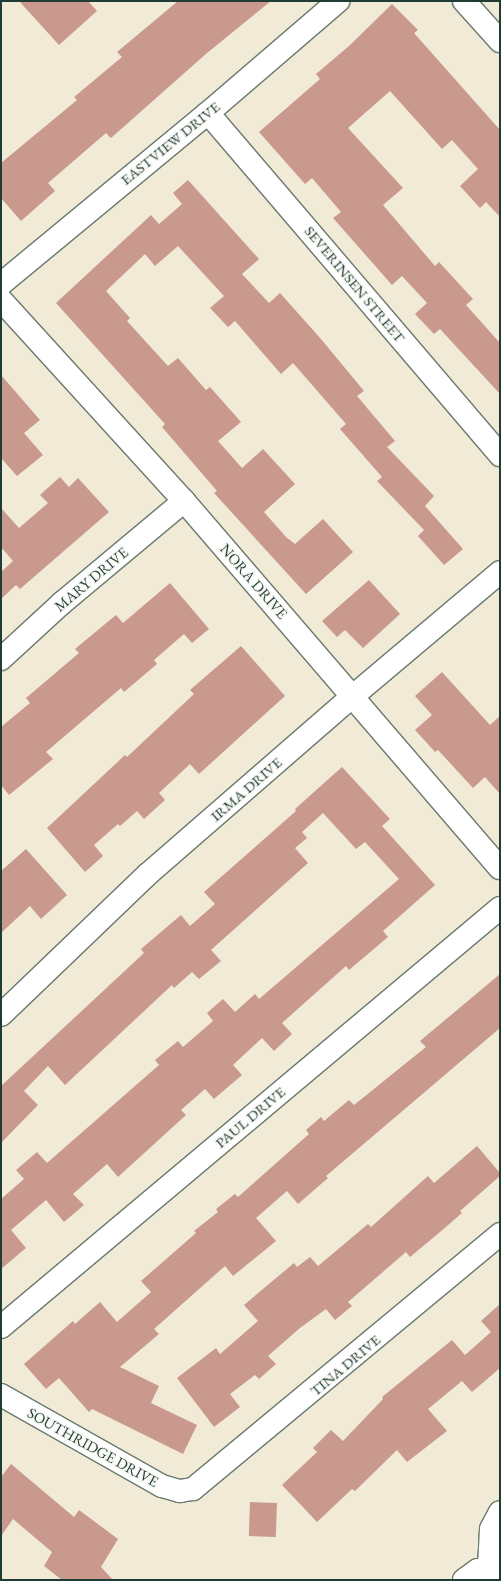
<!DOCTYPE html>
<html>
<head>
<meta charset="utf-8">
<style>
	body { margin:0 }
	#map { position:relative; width:501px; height:1581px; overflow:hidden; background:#f1ead6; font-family:"EB Garamond",serif }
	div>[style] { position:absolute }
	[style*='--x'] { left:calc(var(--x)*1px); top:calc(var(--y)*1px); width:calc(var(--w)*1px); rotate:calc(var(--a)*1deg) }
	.building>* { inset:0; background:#ca998e; transform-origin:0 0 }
	.roads { filter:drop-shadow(1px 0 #687a6d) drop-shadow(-1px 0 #687a6d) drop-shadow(0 1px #687a6d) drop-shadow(0 -1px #687a6d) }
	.minor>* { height:22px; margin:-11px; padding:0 11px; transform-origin:11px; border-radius:11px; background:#fff }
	span { translate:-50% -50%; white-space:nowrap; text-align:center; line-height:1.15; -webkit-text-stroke:3px #f6f6f2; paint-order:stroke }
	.street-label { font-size:15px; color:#1f3d34 }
	.frame { position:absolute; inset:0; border:2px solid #1f3d34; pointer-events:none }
</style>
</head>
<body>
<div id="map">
	<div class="building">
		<div style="clip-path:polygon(19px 1px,88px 1px,97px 11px,59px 45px)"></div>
		<div style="clip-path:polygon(178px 1px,271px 1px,207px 53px,111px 138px,106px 133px,48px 183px,55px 191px,21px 221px,1px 198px,1px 163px,77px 100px,74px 97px,122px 57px,117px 52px)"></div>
		<div style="clip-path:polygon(392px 4px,418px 30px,414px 33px,500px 130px,500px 217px,486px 202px,480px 208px,460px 186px,478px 169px,452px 140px,442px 149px,390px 91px,348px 128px,403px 188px,383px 205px,435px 266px,439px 262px,473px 299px,466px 305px,500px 343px,500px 394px,440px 329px,434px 334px,415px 314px,427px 303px,402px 276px,392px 285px,333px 218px,341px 212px,312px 178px,305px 184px,259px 132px,320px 79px,316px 74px,349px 46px)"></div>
		<div style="clip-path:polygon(188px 180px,259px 259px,242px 274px,269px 303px,280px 293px,321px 339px,364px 391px,357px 396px,395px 441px,387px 447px,434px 496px,425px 506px,463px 549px,444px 565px,418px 536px,424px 530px,377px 481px,382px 477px,340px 429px,346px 424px,293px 363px,281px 374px,235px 321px,228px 327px,210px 308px,224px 296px,178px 246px,155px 266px,145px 254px,106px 291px,130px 318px,127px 321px,168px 366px,178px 358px,206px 390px,210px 387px,241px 422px,218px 441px,242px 468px,263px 449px,295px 484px,264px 512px,286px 537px,295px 544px,323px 519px,353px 552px,306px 594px,214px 493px,217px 491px,162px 427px,165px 424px,56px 303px,151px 215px,159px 224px,182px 204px,173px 193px)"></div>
		<div style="clip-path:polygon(1px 375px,40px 420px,24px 433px,43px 455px,17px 476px,1px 458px)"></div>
		<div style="clip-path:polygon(60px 477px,69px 487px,78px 478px,109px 512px,20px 589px,16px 585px,1px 599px,1px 572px,13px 561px,1px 547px,1px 508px,19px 528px,48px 503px,40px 495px)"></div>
		<div style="clip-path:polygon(369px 580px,400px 614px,363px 648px,345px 630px,337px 637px,322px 621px)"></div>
		<div style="clip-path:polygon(170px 583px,209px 629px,192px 643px,184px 634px,154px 660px,157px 664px,124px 692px,121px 688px,46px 752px,53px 759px,9px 795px,1px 785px,1px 727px,30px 703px,26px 698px,79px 653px,75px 649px,116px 615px,123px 623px)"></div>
		<div style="clip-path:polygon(241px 646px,285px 696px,199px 774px,190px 764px,159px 793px,165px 800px,144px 819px,137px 811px,120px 826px,118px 824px,94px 845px,103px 856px,85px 872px,47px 828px,125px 755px,127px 757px,194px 694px,190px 690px)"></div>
		<div style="clip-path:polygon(442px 672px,490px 725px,500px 716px,500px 794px,485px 777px,473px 788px,438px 750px,435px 752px,415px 730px,432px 715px,415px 696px)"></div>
		<div style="clip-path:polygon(342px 767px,390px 819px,382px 826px,435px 885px,383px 931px,388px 937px,349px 970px,346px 966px,282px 1023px,292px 1034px,274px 1051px,262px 1038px,233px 1065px,242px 1075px,214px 1099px,205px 1089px,181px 1110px,186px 1115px,118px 1177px,107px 1164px,73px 1194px,84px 1205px,64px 1222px,46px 1200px,11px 1230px,26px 1248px,1px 1269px,1px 1199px,24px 1179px,16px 1170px,37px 1152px,47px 1163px,159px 1065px,155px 1060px,178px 1041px,183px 1047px,213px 1021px,207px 1013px,223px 999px,235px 1012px,255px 994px,259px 999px,399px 879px,365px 842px,356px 849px,323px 813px,302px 832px,307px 838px,295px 848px,308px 863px,211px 950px,221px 961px,199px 979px,192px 972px,174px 988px,172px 985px,65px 1085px,48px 1066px,24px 1091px,38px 1105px,1px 1143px,1px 1086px,144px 953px,141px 949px,181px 915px,190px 926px,215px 904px,204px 892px,296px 811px,295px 809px)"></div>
		<div style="clip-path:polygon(26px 849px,67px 895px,41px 919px,30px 906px,1px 933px,1px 871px)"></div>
		<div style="clip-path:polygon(500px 974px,500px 1028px,326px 1176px,328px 1178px,298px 1204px,287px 1191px,256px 1218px,276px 1241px,233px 1276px,225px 1266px,154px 1329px,159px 1334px,120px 1367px,159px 1386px,151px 1403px,197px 1425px,183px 1454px,92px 1409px,89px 1412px,59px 1378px,46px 1389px,24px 1364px,73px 1321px,75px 1324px,100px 1302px,117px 1322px,151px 1292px,141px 1281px,196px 1233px,194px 1231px,218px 1212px,216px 1209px,235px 1194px,238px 1197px,309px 1134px,306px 1130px,321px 1117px,324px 1121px,349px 1100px,354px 1105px,426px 1047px,420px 1041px)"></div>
		<div style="clip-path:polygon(477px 1146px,500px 1173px,500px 1176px,460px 1211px,462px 1213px,440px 1232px,410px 1257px,406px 1252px,348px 1302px,352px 1306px,335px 1320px,326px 1309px,300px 1328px,268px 1356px,276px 1364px,259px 1379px,255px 1375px,230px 1394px,240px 1407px,214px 1427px,177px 1378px,216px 1348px,220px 1354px,258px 1321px,244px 1305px,294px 1263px,297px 1267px,310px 1257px,318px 1266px,368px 1224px,371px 1227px,428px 1176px,434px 1183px)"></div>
		<div style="clip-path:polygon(500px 1304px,500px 1368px,472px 1392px,462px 1381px,428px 1409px,447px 1431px,407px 1462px,397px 1450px,355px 1491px,352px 1489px,317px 1522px,282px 1485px,317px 1452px,313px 1448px,331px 1430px,343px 1441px,383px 1399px,382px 1397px,452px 1340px,465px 1355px,491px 1332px,481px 1321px)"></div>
		<div style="clip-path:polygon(11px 1464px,74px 1517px,79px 1510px,118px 1539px,101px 1567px,113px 1580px,62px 1580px,44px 1566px,52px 1552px,13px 1519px,1px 1536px,1px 1477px)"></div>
		<div style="left:250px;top:1502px;width:27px;height:34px;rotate:2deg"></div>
	</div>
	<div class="roads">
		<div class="minor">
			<div style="--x:464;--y:1;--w:54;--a:48"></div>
			<div style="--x:208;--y:113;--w:450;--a:49.5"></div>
			<div style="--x:1;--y:284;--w:268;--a:-39.6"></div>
			<div style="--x:208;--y:113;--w:172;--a:-40.7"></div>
			<div style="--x:1;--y:300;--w:272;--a:47.7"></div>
			<div style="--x:184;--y:501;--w:484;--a:49.3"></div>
			<div style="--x:1;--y:659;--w:83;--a:-42.6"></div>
			<div style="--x:62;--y:603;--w:159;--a:-39.9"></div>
			<div style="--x:1;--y:1015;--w:204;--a:-43.8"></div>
			<div style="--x:148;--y:874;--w:271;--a:-41"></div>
			<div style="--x:353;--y:696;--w:192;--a:-40.1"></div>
			<div style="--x:1;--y:1327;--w:652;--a:-40.02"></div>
			<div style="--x:1;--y:1395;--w:185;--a:29.5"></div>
			<div style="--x:162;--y:1486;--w:19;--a:16"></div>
			<div style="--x:180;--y:1491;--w:13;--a:-9"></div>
			<div style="--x:193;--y:1489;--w:399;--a:-39.7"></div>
			<div style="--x:489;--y:1567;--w:38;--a:-87"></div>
			<div style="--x:491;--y:1529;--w:19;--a:-62"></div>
			<div style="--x:464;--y:1580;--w:17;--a:-36"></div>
			<div style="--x:478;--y:1570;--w:22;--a:-5"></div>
		</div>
	</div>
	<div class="street-label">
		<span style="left:170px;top:143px;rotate:-39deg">EASTVIEW DRIVE</span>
		<span style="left:355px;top:284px;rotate:50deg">SEVERINSEN STREET</span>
		<span style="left:91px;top:579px;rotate:-40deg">MARY DRIVE</span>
		<span style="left:254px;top:581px;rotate:49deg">NORA DRIVE</span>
		<span style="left:246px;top:789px;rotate:-41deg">IRMA DRIVE</span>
		<span style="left:250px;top:1117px;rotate:-40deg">PAUL DRIVE</span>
		<span style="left:345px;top:1365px;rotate:-40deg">TINA DRIVE</span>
		<span style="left:93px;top:1447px;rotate:29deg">SOUTHRIDGE DRIVE</span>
	</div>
	<div class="frame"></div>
</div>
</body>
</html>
